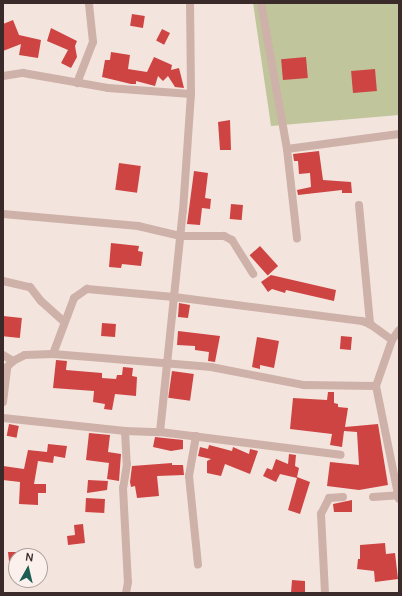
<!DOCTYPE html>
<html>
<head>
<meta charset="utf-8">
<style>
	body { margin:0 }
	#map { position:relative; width:402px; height:596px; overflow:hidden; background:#f4e4de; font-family:Manrope,sans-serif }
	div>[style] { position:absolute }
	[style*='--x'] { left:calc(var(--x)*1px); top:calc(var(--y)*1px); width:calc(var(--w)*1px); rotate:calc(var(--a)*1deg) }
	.green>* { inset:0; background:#c1c59c }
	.building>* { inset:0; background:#ce4442; transform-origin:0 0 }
	.minor>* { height:8px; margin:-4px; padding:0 4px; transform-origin:4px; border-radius:4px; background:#ceb1a8 }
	span { translate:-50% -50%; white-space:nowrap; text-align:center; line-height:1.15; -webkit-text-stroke:4px #fbf0eb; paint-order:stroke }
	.frame { position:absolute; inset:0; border:4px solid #3a2a29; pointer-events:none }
	.north { position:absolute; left:8px; top:548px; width:40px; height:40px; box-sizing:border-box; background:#fbf0eb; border:1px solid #aea19d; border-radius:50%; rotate:8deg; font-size:11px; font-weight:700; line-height:16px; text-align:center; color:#3a2a29 }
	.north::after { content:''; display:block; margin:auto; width:14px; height:18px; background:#1b5f54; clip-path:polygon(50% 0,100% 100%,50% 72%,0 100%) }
</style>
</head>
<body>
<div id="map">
	<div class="green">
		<div style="clip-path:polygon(253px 3px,399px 3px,399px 115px,271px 126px)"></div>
	</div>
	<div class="building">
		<div style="left:132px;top:14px;width:13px;height:12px;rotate:9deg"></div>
		<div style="clip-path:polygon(13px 20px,19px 35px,41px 40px,38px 58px,19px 55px,21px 44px,3px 51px,3px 24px)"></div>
		<div style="clip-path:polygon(51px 28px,77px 41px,75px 46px,77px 57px,71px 68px,61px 63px,68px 50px,47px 41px)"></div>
		<div style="left:162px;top:29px;width:9px;height:13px;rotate:27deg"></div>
		<div style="clip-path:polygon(111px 52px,130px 55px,128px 69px,147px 72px,154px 57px,172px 65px,171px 70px,179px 68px,184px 88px,175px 87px,168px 76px,163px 81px,158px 76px,155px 86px,136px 81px,136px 84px,131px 84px,102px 77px,105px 60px,110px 60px)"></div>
		<div style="left:306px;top:57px;width:21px;height:25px;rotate:85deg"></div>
		<div style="left:375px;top:69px;width:22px;height:24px;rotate:85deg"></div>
		<div style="clip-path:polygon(230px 120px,231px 150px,220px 150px,218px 122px)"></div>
		<div style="clip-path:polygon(319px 151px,323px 180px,351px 182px,352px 193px,342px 193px,342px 190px,298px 195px,297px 190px,311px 187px,310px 173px,299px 174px,298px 161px,294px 161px,293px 154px)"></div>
		<div style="left:119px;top:163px;width:22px;height:27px;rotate:8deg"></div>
		<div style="clip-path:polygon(194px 171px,208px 173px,205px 198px,211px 199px,210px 209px,202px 208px,200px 225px,187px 224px)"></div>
		<div style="left:231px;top:204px;width:12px;height:15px;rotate:5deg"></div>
		<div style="clip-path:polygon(111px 243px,139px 246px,138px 251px,143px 252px,141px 266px,122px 264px,121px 268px,109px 267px)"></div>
		<div style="left:260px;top:246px;width:27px;height:14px;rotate:48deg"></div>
		<div style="clip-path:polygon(271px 275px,336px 290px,334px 301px,286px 290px,285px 293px,272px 289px,268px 292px,261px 282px)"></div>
		<div style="clip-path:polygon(179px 303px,190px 305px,188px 318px,178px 317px)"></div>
		<div style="left:3px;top:316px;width:19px;height:20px;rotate:6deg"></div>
		<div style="left:102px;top:323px;width:14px;height:13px;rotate:4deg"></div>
		<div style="clip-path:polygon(178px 331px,220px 336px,215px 362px,208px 361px,209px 352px,195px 350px,195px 346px,177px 345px)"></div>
		<div style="left:341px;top:336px;width:11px;height:13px;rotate:5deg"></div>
		<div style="clip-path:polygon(257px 337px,279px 341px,274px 368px,260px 365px,260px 369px,252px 367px)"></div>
		<div style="clip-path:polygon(56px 360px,67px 361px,66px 370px,102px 373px,102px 378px,116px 379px,117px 375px,122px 375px,123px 367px,133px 368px,132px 376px,137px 377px,136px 396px,115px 394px,112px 410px,104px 409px,105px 404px,93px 402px,94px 391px,53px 388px)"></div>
		<div style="left:172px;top:371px;width:22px;height:27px;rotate:8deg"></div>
		<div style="clip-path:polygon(328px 392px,334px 392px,334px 403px,338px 404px,338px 407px,348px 408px,345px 427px,378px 424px,388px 485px,359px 490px,327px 486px,330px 462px,359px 465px,357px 432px,344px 431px,342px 447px,330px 445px,332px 434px,290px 429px,293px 398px,327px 400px)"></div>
		<div style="left:9px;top:424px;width:10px;height:12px;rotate:11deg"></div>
		<div style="clip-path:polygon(89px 433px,110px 435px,108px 452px,121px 454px,119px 481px,107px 479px,109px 463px,86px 460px)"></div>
		<div style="clip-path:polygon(155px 437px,183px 440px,183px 449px,171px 451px,153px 447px)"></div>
		<div style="clip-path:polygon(48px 444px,67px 446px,65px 458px,54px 456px,53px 463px,38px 461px,34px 484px,46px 484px,46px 493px,38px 493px,38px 505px,19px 504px,20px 482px,3px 480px,3px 466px,24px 469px,28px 450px,47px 452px)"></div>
		<div style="clip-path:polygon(209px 445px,232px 451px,233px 447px,249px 454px,250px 449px,258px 451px,250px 474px,225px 464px,221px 476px,207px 473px,207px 461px,211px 459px,198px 456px,200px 447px,208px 449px)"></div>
		<div style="clip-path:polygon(289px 454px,296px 455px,295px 466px,299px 468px,297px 477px,310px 482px,300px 514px,288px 510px,297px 478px,280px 474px,276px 482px,263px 476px,267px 468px,272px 470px,276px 459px,288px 464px)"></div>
		<div style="clip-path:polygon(172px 463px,172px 465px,183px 465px,184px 475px,157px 476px,159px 496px,137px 498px,135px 486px,131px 487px,130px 482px,132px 466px)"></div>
		<div style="clip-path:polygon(88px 480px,108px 481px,107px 490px,87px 493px)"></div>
		<div style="left:86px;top:498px;width:19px;height:14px;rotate:3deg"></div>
		<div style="clip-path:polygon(352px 500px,352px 512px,334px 512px,333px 504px)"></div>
		<div style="clip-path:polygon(83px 524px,85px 543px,68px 545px,67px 536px,75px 535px,74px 525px)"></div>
		<div style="clip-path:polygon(385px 543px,386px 554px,395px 553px,398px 579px,375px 582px,374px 571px,357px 569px,358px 559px,360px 559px,360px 545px)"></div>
		<div style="clip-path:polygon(8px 552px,16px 552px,16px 579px,11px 579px)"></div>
		<div style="clip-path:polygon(292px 580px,305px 581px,305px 593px,291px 593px)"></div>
	</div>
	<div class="minor">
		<div style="--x:261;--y:3;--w:148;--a:79.9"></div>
		<div style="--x:287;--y:149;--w:90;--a:83.6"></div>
		<div style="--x:3;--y:76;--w:20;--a:-9"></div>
		<div style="--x:23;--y:73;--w:86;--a:10"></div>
		<div style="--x:108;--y:88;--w:83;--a:4.1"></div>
		<div style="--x:77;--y:83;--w:44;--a:-68.7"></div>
		<div style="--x:93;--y:42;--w:39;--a:-96"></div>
		<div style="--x:287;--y:149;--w:113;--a:-7.6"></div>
		<div style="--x:359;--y:205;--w:120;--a:84.7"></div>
		<div style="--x:3;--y:214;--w:136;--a:5.1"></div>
		<div style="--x:138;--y:226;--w:43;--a:13.4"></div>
		<div style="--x:180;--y:236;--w:44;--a:0"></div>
		<div style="--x:224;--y:236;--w:9;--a:27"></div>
		<div style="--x:232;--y:240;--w:40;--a:58"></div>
		<div style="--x:3;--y:281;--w:28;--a:13"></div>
		<div style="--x:30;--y:287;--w:18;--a:52"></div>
		<div style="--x:41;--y:301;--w:31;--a:42"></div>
		<div style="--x:53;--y:354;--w:60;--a:-69.4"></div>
		<div style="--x:74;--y:298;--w:16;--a:-35"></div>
		<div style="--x:87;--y:289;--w:87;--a:5.3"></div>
		<div style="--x:174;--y:297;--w:190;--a:7.3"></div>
		<div style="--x:362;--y:321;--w:9;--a:21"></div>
		<div style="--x:370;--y:324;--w:27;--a:36"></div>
		<div style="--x:3;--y:355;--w:12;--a:31"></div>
		<div style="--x:376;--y:386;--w:115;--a:78.5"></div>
		<div style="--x:3;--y:402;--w:35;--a:-83"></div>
		<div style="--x:7;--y:367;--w:8;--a:-45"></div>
		<div style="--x:13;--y:361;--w:13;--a:-27"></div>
		<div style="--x:25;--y:355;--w:28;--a:-2"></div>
		<div style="--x:53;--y:354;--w:159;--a:4.7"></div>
		<div style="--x:211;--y:367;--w:95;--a:11"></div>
		<div style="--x:304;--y:385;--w:72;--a:0.8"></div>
		<div style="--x:376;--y:386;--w:49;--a:-70.8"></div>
		<div style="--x:392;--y:340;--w:12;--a:-55"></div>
		<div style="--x:3;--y:418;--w:123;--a:6.1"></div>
		<div style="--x:125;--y:431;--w:33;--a:87"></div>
		<div style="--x:127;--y:464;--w:24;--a:99"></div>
		<div style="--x:123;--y:488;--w:94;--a:87"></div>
		<div style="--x:128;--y:582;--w:11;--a:100"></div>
		<div style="--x:125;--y:431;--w:35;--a:2"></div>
		<div style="--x:160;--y:432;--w:182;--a:7.2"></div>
		<div style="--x:160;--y:432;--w:222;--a:-84.1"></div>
		<div style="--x:183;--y:211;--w:117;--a:-86.1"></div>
		<div style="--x:191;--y:94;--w:91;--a:-90.6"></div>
		<div style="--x:196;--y:436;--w:41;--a:99.9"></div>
		<div style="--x:189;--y:476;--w:89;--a:84.2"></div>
		<div style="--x:373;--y:497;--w:26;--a:-4"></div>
		<div style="--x:325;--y:593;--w:79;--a:-92.9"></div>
		<div style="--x:321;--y:514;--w:18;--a:-63"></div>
		<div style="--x:329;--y:498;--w:14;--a:-4"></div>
	</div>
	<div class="frame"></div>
	<div class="north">N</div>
</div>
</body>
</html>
